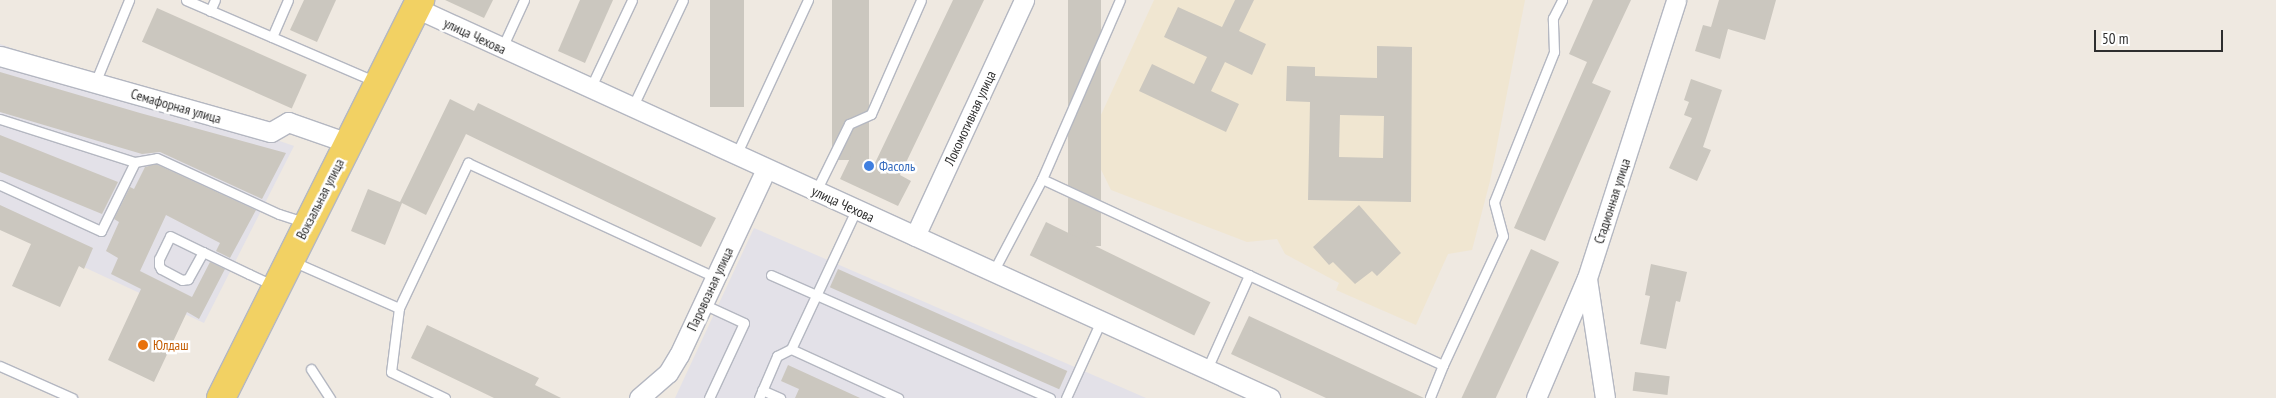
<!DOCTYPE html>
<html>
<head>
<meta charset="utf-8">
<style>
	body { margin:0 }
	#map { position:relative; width:2276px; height:398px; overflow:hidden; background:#efe9e1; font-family:"PT Sans Narrow",sans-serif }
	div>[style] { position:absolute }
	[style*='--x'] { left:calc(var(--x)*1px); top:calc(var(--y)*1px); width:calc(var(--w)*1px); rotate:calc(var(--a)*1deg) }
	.industrial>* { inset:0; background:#e3e1e8 }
	.education>* { inset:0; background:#f0e6d1 }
	.building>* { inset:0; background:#cbc7bf; transform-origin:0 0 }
	.roads { filter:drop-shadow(1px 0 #b4b7c1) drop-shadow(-1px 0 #b4b7c1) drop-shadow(0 1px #b4b7c1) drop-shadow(0 -1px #b4b7c1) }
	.lane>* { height:9px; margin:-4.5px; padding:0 4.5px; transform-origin:4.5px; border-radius:4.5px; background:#fff }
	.street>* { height:19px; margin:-9.5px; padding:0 9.5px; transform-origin:9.5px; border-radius:9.5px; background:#fff }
	.primary>* { height:28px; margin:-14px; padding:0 14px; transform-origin:14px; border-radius:14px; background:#f2d163 }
	.dots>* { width:14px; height:14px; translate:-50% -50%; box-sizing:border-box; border:2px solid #fff; border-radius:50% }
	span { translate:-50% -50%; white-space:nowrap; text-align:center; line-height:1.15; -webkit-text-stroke:5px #fff; paint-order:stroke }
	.street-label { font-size:14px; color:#2e2e2e }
	.shop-label { font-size:14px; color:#366cbe }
	.left { translate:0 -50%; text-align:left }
	.food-label { font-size:14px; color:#c56008 }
	.scale { position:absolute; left:2094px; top:30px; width:129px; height:22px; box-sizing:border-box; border:2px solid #2e2e2e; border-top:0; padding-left:6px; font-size:15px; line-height:18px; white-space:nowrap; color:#2e2e2e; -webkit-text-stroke:4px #fff; paint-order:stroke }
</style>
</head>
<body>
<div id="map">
	<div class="industrial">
		<div style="clip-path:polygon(0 44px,294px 146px,204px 323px,0 228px)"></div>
		<div style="clip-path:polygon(754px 228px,1146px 398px,675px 398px)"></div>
	</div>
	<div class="education">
		<div style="clip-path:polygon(1154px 0,1525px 0,1490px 181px,1472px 250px,1448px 254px,1416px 325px,1336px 290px,1339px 283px,1285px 254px,1277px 239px,1247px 242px,1111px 190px,1088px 143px)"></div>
	</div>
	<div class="building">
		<div style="clip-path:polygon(304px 0,336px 0,317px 42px,290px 30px)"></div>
		<div style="clip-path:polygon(445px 0,493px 0,484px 18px)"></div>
		<div style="clip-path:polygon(580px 0,613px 0,585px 63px,558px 51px)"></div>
		<div style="left:710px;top:0;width:34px;height:107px"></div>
		<div style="left:832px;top:0;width:37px;height:160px"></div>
		<div style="clip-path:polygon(953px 0,984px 0,900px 175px,911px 181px,898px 206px,840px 179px,853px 152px,875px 163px)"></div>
		<div style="left:1068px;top:0;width:33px;height:246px"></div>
		<div style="clip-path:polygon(1235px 0,1254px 0,1239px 31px,1266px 44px,1252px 75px,1225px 62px,1211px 91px,1239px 104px,1226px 132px,1139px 91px,1152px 64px,1194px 84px,1207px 57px,1164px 37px,1178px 7px,1222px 27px)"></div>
		<div style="clip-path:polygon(1593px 0,1631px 0,1592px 83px,1611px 91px,1545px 241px,1514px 228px,1587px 62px,1569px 54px)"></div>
		<div style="clip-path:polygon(1719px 0,1776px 0,1765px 40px,1728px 29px,1720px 59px,1695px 51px,1703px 25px,1711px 27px)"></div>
		<div style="left:157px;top:8px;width:164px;height:37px;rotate:24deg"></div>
		<div style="clip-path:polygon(evenodd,1377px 46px,1412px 47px,1411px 202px,1308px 200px,1310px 102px,1286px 101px,1287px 66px,1315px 67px,1315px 76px,1377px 78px,1377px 46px,1340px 115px,1384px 116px,1383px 158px,1339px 157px,1340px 115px)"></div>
		<div style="clip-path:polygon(0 72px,140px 113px,286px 153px,262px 199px,160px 152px,142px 154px,0 112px)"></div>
		<div style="clip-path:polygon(1691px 79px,1722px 90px,1703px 147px,1711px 150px,1697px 181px,1669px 168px,1692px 118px,1684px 115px,1689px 102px,1684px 100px)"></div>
		<div style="clip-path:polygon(450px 99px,474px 111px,478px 103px,716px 218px,701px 247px,466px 134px,426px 215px,402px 203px,385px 245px,351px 231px,368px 189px,400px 202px)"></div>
		<div style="clip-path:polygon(0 135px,118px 182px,102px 214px,0 172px)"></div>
		<div style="clip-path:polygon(156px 164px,256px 210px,230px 258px,216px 251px,220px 243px,166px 215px,140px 271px,192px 297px,210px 262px,225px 269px,199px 319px,187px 312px,154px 382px,108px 360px,141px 289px,111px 274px,118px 258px,106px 251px,119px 222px,114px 219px,130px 187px,134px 189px,145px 167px)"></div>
		<div style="clip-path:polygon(0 205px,93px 248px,84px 269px,79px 266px,60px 307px,12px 286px,31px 244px,0 230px)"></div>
		<div style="clip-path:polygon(1359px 205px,1401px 253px,1377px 276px,1372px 271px,1355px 284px,1333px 262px,1329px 265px,1313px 247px)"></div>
		<div style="left:1046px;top:222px;width:183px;height:37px;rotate:26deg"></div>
		<div style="left:1531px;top:249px;width:31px;height:165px;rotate:25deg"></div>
		<div style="clip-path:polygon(1651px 264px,1687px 272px,1680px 302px,1676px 301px,1666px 349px,1640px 344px,1650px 296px,1645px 295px)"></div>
		<div style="left:838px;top:269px;width:251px;height:20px;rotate:24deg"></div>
		<div style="clip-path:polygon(1249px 316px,1424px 398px,1326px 398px,1231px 354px)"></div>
		<div style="clip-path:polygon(427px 325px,539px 378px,535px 385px,561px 398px,494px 398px,411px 358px)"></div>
		<div style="clip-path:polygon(788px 365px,860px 398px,795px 398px,799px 389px,781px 381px)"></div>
		<div style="left:1635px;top:372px;width:35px;height:19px;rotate:7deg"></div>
	</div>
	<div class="roads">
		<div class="lane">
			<div style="--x:186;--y:0;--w:207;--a:23.3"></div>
			<div style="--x:210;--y:11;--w:12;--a:-66"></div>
			<div style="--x:272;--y:37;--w:40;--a:-66.6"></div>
			<div style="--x:502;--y:48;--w:53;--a:-65.4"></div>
			<div style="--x:95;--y:83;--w:90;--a:-67.7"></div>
			<div style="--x:590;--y:89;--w:98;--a:-64.7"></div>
			<div style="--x:632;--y:108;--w:119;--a:-64.7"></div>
			<div style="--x:0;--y:119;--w:142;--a:17.7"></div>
			<div style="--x:135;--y:162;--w:22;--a:-10"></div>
			<div style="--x:157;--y:158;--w:134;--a:24.7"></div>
			<div style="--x:279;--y:214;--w:28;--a:18"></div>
			<div style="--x:736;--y:155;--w:171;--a:-65.1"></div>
			<div style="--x:1042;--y:179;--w:195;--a:-66.5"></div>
			<div style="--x:0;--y:185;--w:111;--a:24.5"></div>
			<div style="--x:101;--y:231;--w:77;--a:-63.8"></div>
			<div style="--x:816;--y:191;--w:75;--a:-63.8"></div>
			<div style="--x:849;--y:124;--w:24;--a:-24"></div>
			<div style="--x:871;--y:114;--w:124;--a:-66.3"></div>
			<div style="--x:203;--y:252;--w:31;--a:119"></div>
			<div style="--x:188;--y:279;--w:6;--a:171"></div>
			<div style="--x:182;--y:280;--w:24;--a:-152"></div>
			<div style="--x:161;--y:269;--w:4;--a:-117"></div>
			<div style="--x:159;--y:265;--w:6;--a:-90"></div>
			<div style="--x:159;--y:259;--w:25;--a:-64"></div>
			<div style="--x:170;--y:236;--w:37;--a:26"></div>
			<div style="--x:203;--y:252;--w:51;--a:25.6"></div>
			<div style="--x:249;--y:274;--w:29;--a:25"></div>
			<div style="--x:292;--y:261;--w:117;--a:23.7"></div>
			<div style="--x:399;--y:308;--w:64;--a:97.1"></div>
			<div style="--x:391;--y:372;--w:60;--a:25.7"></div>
			<div style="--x:993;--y:272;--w:105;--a:-62.2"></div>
			<div style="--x:1042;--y:179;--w:442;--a:24.9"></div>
			<div style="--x:1443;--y:365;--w:35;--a:112"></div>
			<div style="--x:771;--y:275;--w:305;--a:23.8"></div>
			<div style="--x:703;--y:304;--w:45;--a:24.9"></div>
			<div style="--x:744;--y:323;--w:83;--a:115"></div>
			<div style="--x:399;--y:308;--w:161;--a:-64.6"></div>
			<div style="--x:468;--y:163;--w:272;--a:24.8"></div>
			<div style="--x:791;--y:349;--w:118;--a:24.6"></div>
			<div style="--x:1443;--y:365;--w:142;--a:-65.1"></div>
			<div style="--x:1503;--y:236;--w:35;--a:-105"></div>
			<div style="--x:1494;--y:202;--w:162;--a:-68.2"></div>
			<div style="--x:1554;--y:52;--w:34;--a:-92"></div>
			<div style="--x:1553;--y:18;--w:20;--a:-63"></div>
			<div style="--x:0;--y:366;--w:79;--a:24"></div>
			<div style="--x:311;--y:369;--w:35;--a:57"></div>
			<div style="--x:1207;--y:369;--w:103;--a:-65.9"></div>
			<div style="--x:762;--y:390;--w:20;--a:24"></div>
			<div style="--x:759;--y:398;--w:46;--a:-66.8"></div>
			<div style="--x:777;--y:356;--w:16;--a:-27"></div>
			<div style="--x:791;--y:349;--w:153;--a:-64.9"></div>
			<div style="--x:1066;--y:398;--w:85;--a:-65.6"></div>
		</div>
		<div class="street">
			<div style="--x:416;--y:8;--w:939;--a:24.54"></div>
			<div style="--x:0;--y:56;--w:281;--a:15.7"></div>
			<div style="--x:271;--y:132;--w:20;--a:-30"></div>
			<div style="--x:288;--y:122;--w:64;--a:19.3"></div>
			<div style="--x:915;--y:236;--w:260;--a:-65.2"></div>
			<div style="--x:1587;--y:279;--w:120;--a:81.4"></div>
			<div style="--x:639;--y:398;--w:38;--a:-41"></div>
			<div style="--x:668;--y:373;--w:21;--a:-59"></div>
			<div style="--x:679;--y:355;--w:205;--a:-64.9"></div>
			<div style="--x:1536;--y:398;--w:130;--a:-67"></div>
			<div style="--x:1587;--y:278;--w:292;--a:-72.2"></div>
		</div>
		<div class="primary">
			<div style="--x:221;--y:398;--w:445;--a:-63.4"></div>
		</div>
	</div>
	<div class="dots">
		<div style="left:869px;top:166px;background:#3f7fe0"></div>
		<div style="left:143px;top:345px;background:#e8710a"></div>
	</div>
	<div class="street-label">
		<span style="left:475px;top:36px;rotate:25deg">улица Чехова</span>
		<span style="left:176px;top:106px;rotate:16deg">Семафорная улица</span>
		<span style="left:970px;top:118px;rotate:-65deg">Локомотивная улица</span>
		<span style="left:320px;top:199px;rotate:-63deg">Вокзальная улица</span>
		<span style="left:1612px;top:201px;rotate:-72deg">Стадионная улица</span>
		<span style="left:843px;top:204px;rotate:25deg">улица Чехова</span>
		<span style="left:710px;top:289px;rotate:-65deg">Паровозная улица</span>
	</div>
	<div class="shop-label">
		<span class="left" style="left:879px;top:166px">Фасоль</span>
	</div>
	<div class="food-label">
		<span class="left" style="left:153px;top:345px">Юлдаш</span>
	</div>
	<div class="scale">50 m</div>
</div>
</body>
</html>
